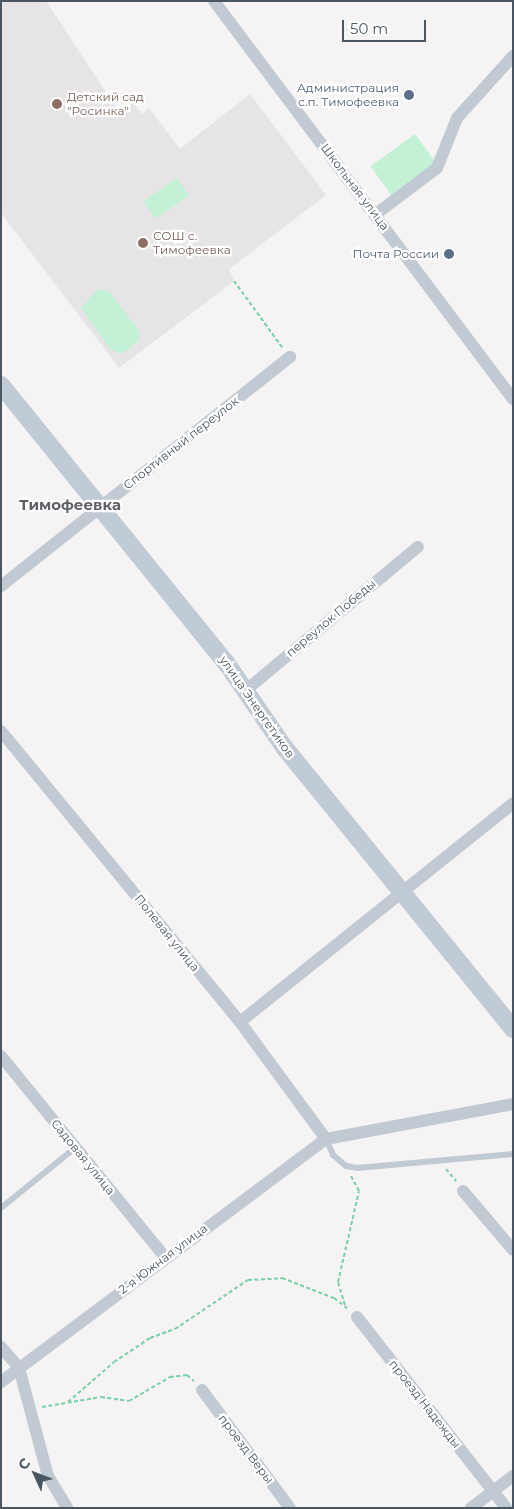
<!DOCTYPE html>
<html>
<head>
<meta charset="utf-8">
<style>
	body { margin:0 }
	#map { position:relative; width:514px; height:1509px; overflow:hidden; background:#f5f3f3; font-family:Montserrat,sans-serif }
	div>[style] { position:absolute }
	[style*='--x'] { left:calc(var(--x)*1px); top:calc(var(--y)*1px); width:calc(var(--w)*1px); rotate:calc(var(--a)*1deg) }
	.education>* { inset:0; background:#e6e4e5 }
	.green>* { inset:0; background:#c3f1d5; transform-origin:0 0 }
	.path>* { height:2px; margin-top:-1px; transform-origin:0; background:repeating-linear-gradient(90deg,#7ad0a6 0 4px,transparent 0 6.5px) }
	.lane>* { height:6px; margin:-3px; padding:0 3px; transform-origin:3px; border-radius:3px; background:#c1cad2 }
	.street>* { height:12px; margin:-6px; padding:0 6px; transform-origin:6px; border-radius:6px; background:#c1cad2 }
	.secondary>* { height:18px; margin:-9px; padding:0 9px; transform-origin:9px; border-radius:9px; background:#c1cbd6 }
	.dots>* { width:14px; height:14px; translate:-50% -50%; box-sizing:border-box; border:2px solid #fff; border-radius:50% }
	span { translate:-50% -50%; white-space:nowrap; text-align:center; line-height:1.15; -webkit-text-stroke:4.5px #fff; paint-order:stroke }
	.service-label { font-size:12px; color:#4e5e75 }
	.right { translate:-100% -50%; text-align:right }
	.education-label { font-size:12px; color:#785e54 }
	.left { translate:0 -50%; text-align:left }
	.street-label { font-size:12px; color:#4a5661 }
	.quarter-label { font-size:15px; color:#5f6368; font-weight:700 }
	.frame { position:absolute; inset:0; border:2px solid #4a5661; pointer-events:none }
	.north { position:absolute; left:10px; top:1449px; width:50px; height:50px; -webkit-text-stroke:4px #fff; paint-order:stroke; rotate:313deg; font-size:14px; font-weight:700; line-height:20px; text-align:center; color:#4a5661 }
	.north::after { content:''; display:block; margin:auto; width:18px; height:22px; background:#4a5661; clip-path:polygon(50% 0,100% 100%,50% 72%,0 100%) }
	.scale { position:absolute; left:342px; top:20px; width:84px; height:22px; box-sizing:border-box; border:2px solid #4a5661; border-top:0; padding-left:6px; font-size:15px; line-height:18px; white-space:nowrap; color:#4a5661; -webkit-text-stroke:4px #fff; paint-order:stroke }
</style>
</head>
<body>
<div id="map">
	<div class="education">
		<div style="clip-path:polygon(1px 1px,46px 1px,119px 112px,133px 103px,142px 114px,149px 108px,180px 149px,250px 94px,326px 195px,229px 269px,234px 281px,119px 368px,1px 213px)"></div>
	</div>
	<div class="green">
		<div style="left:415px;top:134px;width:36px;height:55px;rotate:54deg"></div>
		<div style="left:177px;top:178px;width:21px;height:41px;rotate:55deg"></div>
		<div style="clip-path:polygon(98px 289px,110px 292px,140px 332px,139px 340px,122px 354px,110px 349px,81px 308px)"></div>
	</div>
	<div class="path">
		<div style="--x:234;--y:281;--w:82;--a:54"></div>
		<div style="--x:446;--y:1169;--w:16;--a:50"></div>
		<div style="--x:345;--y:1305;--w:24;--a:-107"></div>
		<div style="--x:338;--y:1282;--w:93;--a:-77"></div>
		<div style="--x:359;--y:1191;--w:17;--a:-118"></div>
		<div style="--x:68;--y:1402;--w:61;--a:-41"></div>
		<div style="--x:114;--y:1362;--w:43;--a:-33.7"></div>
		<div style="--x:150;--y:1338;--w:27;--a:-20"></div>
		<div style="--x:175;--y:1329;--w:88;--a:-33.9"></div>
		<div style="--x:248;--y:1280;--w:34;--a:-3"></div>
		<div style="--x:282;--y:1278;--w:56;--a:21"></div>
		<div style="--x:334;--y:1298;--w:18;--a:38"></div>
		<div style="--x:42;--y:1407;--w:60;--a:-9.6"></div>
		<div style="--x:101;--y:1397;--w:28;--a:8"></div>
		<div style="--x:129;--y:1401;--w:48;--a:-30.3"></div>
		<div style="--x:170;--y:1377;--w:17;--a:-7"></div>
		<div style="--x:187;--y:1375;--w:9;--a:41"></div>
	</div>
	<div class="lane">
		<div style="--x:326;--y:1139;--w:17;--a:66"></div>
		<div style="--x:333;--y:1155;--w:17;--a:40"></div>
		<div style="--x:346;--y:1166;--w:11;--a:10"></div>
		<div style="--x:357;--y:1168;--w:157;--a:-5.1"></div>
		<div style="--x:1;--y:1208;--w:97;--a:-39.1"></div>
	</div>
	<div class="street">
		<div style="--x:214;--y:1;--w:498;--a:53.1"></div>
		<div style="--x:376;--y:214;--w:76;--a:-37"></div>
		<div style="--x:437;--y:168;--w:54;--a:-68.2"></div>
		<div style="--x:457;--y:118;--w:84;--a:-47.9"></div>
		<div style="--x:1;--y:586;--w:369;--a:-38.4"></div>
		<div style="--x:245;--y:691;--w:225;--a:-39.8"></div>
		<div style="--x:1;--y:731;--w:377;--a:50.6"></div>
		<div style="--x:240;--y:1022;--w:145;--a:53.7"></div>
		<div style="--x:240;--y:1022;--w:350;--a:-38.7"></div>
		<div style="--x:1;--y:1056;--w:259;--a:50.8"></div>
		<div style="--x:463;--y:1191;--w:77;--a:49.7"></div>
		<div style="--x:357;--y:1317;--w:242;--a:52"></div>
		<div style="--x:1;--y:1347;--w:28;--a:49"></div>
		<div style="--x:19;--y:1368;--w:112;--a:75"></div>
		<div style="--x:48;--y:1476;--w:37;--a:59"></div>
		<div style="--x:1;--y:1382;--w:406;--a:-36.8"></div>
		<div style="--x:326;--y:1139;--w:190;--a:-10.6"></div>
		<div style="--x:202;--y:1390;--w:147;--a:53.3"></div>
		<div style="--x:471;--y:1508;--w:53;--a:-37.3"></div>
	</div>
	<div class="secondary">
		<div style="--x:1;--y:385;--w:359;--a:51"></div>
		<div style="--x:227;--y:664;--w:101;--a:55.5"></div>
		<div style="--x:284;--y:747;--w:363;--a:50.9"></div>
	</div>
	<div class="dots">
		<div style="left:409px;top:95px;background:#5c6f8a"></div>
		<div style="left:57px;top:104px;background:#8d6e63"></div>
		<div style="left:143px;top:243px;background:#8d6e63"></div>
		<div style="left:449px;top:254px;background:#5c6f8a"></div>
	</div>
	<div class="service-label">
		<span class="right" style="left:399px;top:95px">Администрация<br>с.п. Тимофеевка</span>
		<span class="right" style="left:439px;top:254px">Почта России</span>
	</div>
	<div class="education-label">
		<span class="left" style="left:67px;top:104px">Детский сад<br>"Росинка"</span>
		<span class="left" style="left:153px;top:243px">СОШ с.<br>Тимофеевка</span>
	</div>
	<div class="street-label">
		<span style="left:355px;top:187px;rotate:53deg">Школьная улица</span>
		<span style="left:181px;top:443px;rotate:-38deg">Спортивный переулок</span>
		<span style="left:331px;top:618px;rotate:-40deg">переулок Победы</span>
		<span style="left:257px;top:707px;rotate:55deg">улица Энергетиков</span>
		<span style="left:167px;top:933px;rotate:51deg">Полевая улица</span>
		<span style="left:83px;top:1157px;rotate:51deg">Садовая улица</span>
		<span style="left:163px;top:1259px;rotate:-37deg">2-я Южная улица</span>
		<span style="left:425px;top:1404px;rotate:52deg">проезд Надежды</span>
		<span style="left:246px;top:1449px;rotate:53deg">проезд Веры</span>
	</div>
	<div class="quarter-label">
		<span style="left:70px;top:505px">Тимофеевка</span>
	</div>
	<div class="frame"></div>
	<div class="north">С</div>
	<div class="scale">50 m</div>
</div>
</body>
</html>
